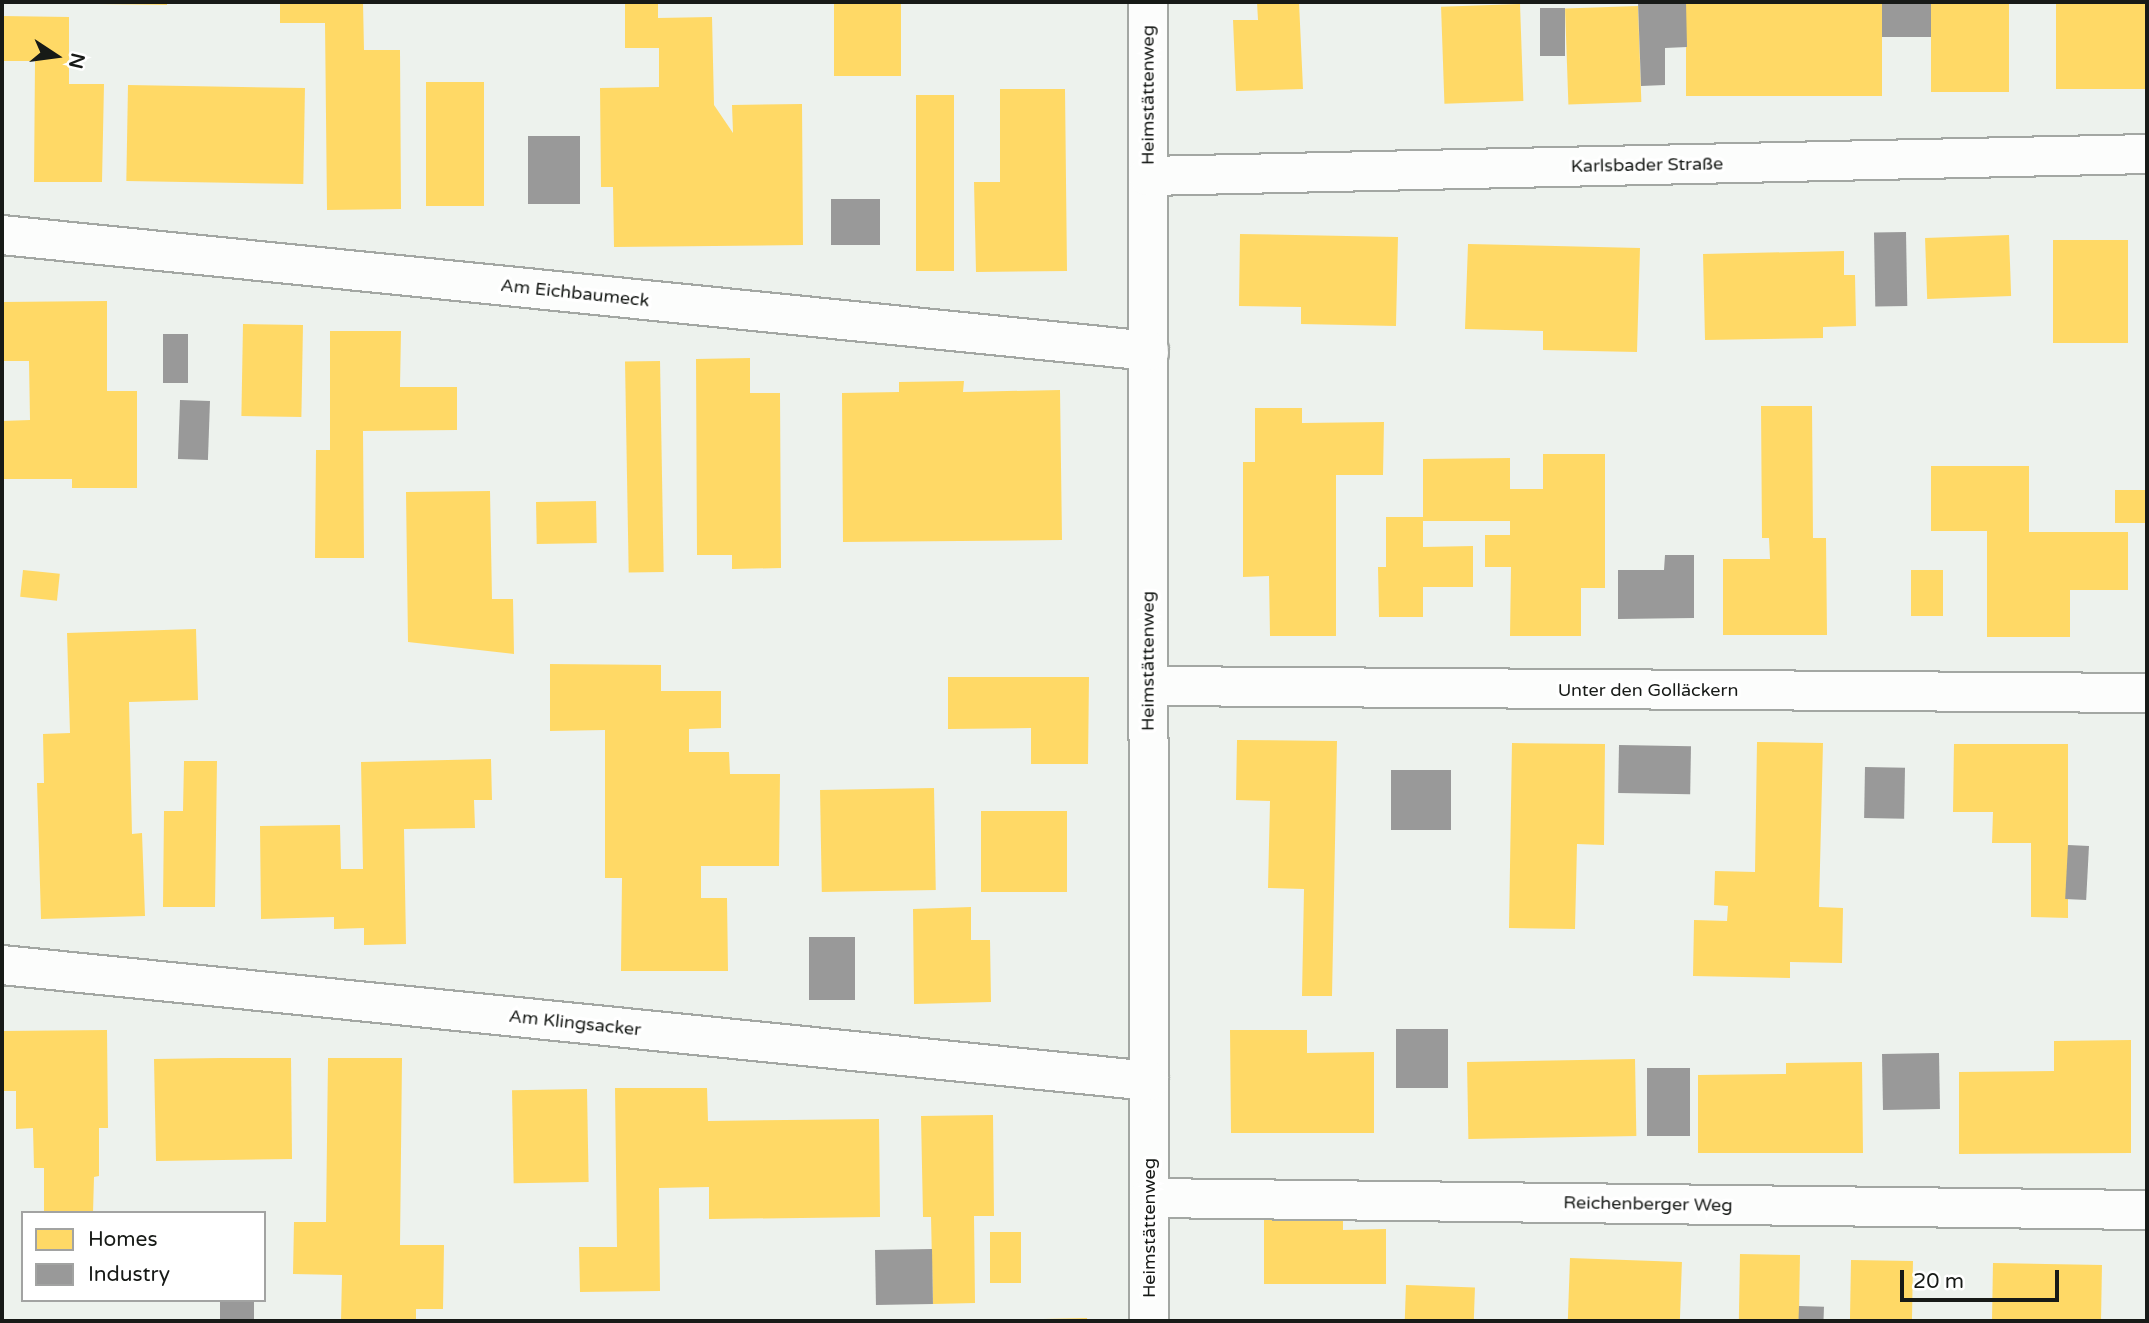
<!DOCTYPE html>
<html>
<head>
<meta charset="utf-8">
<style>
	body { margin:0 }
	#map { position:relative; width:2149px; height:1323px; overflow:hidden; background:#edf2ed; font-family:"Varela Round",sans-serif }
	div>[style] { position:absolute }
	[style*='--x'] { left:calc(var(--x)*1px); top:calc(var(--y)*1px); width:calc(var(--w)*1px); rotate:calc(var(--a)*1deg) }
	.homes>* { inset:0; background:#ffd966; transform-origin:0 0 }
	.industry>* { inset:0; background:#999; transform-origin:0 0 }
	.roads { filter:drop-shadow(2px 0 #a3a7a3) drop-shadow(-2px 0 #a3a7a3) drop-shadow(0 2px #a3a7a3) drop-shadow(0 -2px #a3a7a3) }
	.street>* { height:38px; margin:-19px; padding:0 19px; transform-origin:19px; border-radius:19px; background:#fcfdfc }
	span { translate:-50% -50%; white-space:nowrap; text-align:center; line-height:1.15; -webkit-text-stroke:7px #fff; paint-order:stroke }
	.street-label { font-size:18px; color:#171a17 }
	.frame { position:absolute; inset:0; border:4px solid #171a17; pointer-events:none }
	.legend { position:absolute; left:21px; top:1211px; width:245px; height:91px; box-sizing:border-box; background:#fff; border:2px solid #a2a3a2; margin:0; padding:9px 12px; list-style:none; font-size:21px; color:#171a17 }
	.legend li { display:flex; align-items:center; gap:14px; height:35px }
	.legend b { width:35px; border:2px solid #a2a3a2 }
	.north { position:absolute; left:21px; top:21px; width:70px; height:70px; -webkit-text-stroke:5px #fff; paint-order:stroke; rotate:103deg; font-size:19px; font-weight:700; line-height:28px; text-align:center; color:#171a17 }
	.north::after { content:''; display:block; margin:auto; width:24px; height:32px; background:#171a17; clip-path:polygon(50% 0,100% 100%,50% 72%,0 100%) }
	.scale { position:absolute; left:1900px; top:1270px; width:159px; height:32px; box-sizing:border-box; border:4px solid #171a17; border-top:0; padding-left:9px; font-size:21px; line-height:24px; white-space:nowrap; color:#171a17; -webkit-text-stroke:5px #fff; paint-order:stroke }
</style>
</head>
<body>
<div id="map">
	<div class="homes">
		<div style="clip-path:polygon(98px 2px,167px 2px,167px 5px,98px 4px)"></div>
		<div style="clip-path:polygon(280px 2px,363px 2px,364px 50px,400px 50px,401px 209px,327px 210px,325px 23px,280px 23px)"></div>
		<div style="clip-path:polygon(625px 2px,658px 2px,658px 18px,712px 17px,714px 105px,733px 133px,732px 105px,802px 104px,803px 245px,614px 247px,613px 187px,601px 187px,600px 88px,659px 87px,659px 48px,625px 48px)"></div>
		<div style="left:834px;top:2px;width:67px;height:74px"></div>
		<div style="clip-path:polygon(1257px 2px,1299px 2px,1303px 89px,1236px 91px,1233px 20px,1258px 20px)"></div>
		<div style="left:1686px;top:2px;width:196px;height:94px"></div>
		<div style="left:1931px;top:2px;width:78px;height:90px"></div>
		<div style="left:2056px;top:2px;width:91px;height:87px"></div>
		<div style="left:1520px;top:4px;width:97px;height:79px;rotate:88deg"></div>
		<div style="left:1638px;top:6px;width:96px;height:73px;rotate:88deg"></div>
		<div style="clip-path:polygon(2px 16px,69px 17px,69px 84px,104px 84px,102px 182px,34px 182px,35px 61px,2px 61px)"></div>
		<div style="left:484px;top:82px;width:124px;height:58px;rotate:90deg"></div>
		<div style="left:128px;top:85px;width:177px;height:96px;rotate:1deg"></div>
		<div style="clip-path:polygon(1000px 89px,1065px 89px,1067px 271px,976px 272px,974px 182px,1000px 182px)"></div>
		<div style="left:916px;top:95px;width:38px;height:176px"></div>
		<div style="clip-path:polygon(1240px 234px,1398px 237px,1396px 326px,1301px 324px,1301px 307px,1239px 306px)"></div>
		<div style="left:2009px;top:235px;width:61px;height:84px;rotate:88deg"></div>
		<div style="left:2053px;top:240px;width:75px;height:103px"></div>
		<div style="clip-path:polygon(1468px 244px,1640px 248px,1637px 352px,1543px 350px,1543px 331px,1465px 329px)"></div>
		<div style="clip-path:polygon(1844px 251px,1844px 275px,1855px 275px,1856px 326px,1823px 327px,1823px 338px,1705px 340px,1703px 254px)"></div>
		<div style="clip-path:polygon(107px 301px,107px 391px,137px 391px,137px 488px,72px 488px,72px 479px,2px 479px,2px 421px,30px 420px,29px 361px,2px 361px,2px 302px)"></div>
		<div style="left:243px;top:324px;width:60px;height:92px;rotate:1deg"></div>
		<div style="clip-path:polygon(330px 331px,401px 331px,400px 387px,457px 387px,457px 430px,363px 431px,364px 558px,315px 558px,316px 450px,330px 450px)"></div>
		<div style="clip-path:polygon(750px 358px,750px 393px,780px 393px,781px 568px,732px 569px,732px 555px,697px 555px,696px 359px)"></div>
		<div style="left:660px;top:361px;width:211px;height:35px;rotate:89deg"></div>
		<div style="clip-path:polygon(964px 381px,963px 392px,1060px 390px,1062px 540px,843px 542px,842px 393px,899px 392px,899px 382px)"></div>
		<div style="clip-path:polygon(1761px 406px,1812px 406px,1813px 538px,1826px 538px,1827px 635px,1723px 635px,1723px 559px,1770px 559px,1769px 538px,1762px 538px)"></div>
		<div style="clip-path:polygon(1255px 408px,1302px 408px,1302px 423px,1384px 422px,1383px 475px,1336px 475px,1336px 636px,1270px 636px,1269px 576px,1243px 577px,1243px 462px,1255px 462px)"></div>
		<div style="clip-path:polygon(1543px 454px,1605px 454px,1605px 588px,1581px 588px,1581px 636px,1510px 636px,1511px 567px,1485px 567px,1485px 535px,1510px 535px,1510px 521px,1423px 521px,1423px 547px,1473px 546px,1473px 587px,1423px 587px,1423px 617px,1379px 617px,1378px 567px,1386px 567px,1386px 517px,1423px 517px,1423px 459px,1510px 458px,1510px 489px,1543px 489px)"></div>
		<div style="clip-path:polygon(1931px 466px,2029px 466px,2029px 532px,2128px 532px,2128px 590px,2070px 590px,2070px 637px,1987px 637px,1987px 531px,1931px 531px)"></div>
		<div style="left:2115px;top:490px;width:32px;height:33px"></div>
		<div style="clip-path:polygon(490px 491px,492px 599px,513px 599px,514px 654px,408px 642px,406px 492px)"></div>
		<div style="left:596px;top:501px;width:42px;height:60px;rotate:89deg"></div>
		<div style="left:23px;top:570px;width:37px;height:27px;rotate:6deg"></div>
		<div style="left:1911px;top:570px;width:32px;height:46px"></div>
		<div style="clip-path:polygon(196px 629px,198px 700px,129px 702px,132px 834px,142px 833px,145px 916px,41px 919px,37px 783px,44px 783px,43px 734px,70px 733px,67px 633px)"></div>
		<div style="clip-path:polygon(550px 664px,661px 665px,661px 691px,721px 691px,721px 728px,689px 729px,689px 752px,729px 752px,730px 774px,780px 774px,779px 866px,701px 866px,701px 898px,727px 898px,728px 971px,621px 971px,622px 878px,605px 878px,605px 730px,550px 731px)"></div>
		<div style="clip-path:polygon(948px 677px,1089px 677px,1088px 764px,1031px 764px,1031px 728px,948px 729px)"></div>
		<div style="clip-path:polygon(1237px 740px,1337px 741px,1332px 996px,1302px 996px,1304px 889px,1268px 888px,1270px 801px,1236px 800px)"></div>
		<div style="clip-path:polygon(1757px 742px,1823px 743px,1819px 907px,1843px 908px,1842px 963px,1790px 962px,1790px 978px,1693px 976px,1694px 920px,1727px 921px,1728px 906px,1714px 905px,1715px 871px,1755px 872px)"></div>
		<div style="clip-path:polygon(1512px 743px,1605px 744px,1604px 845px,1577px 844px,1575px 929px,1509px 928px)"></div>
		<div style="clip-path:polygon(1954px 744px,2068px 744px,2068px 918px,2031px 917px,2031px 843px,1992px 843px,1993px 812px,1953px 812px)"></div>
		<div style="clip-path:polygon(491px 759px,492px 800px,474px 800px,475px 828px,404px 829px,406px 944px,364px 945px,364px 928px,334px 929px,334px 917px,261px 919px,260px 826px,340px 825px,341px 869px,363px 869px,361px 762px)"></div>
		<div style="clip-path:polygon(184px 761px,217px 761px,215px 907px,163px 907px,164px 811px,183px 811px)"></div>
		<div style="left:934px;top:788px;width:102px;height:114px;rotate:89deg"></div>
		<div style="left:1067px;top:811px;width:81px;height:86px;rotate:90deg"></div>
		<div style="clip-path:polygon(971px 907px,971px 940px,990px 940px,991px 1002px,914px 1004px,913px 909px)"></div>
		<div style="clip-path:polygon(107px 1030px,108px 1128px,99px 1128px,99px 1176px,94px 1177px,93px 1213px,44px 1213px,44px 1168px,34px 1168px,33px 1128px,16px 1129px,16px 1091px,2px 1091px,2px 1031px)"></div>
		<div style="clip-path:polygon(1230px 1030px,1307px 1030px,1307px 1053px,1374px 1052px,1374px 1133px,1231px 1133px)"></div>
		<div style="clip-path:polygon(2131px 1040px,2131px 1153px,1959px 1154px,1959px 1072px,2054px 1071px,2054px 1041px)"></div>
		<div style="clip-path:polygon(221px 1058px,291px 1058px,292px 1159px,156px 1161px,154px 1059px)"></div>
		<div style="clip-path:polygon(328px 1058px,402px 1058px,400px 1245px,444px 1245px,443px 1309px,416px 1309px,416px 1321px,341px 1321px,342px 1275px,293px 1274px,294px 1222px,326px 1222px)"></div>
		<div style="left:1635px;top:1059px;width:77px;height:168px;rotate:89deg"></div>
		<div style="clip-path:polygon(1862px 1062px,1863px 1153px,1698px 1153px,1698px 1075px,1786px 1074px,1786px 1063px)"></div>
		<div style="clip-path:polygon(615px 1088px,707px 1088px,708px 1121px,879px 1119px,880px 1217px,709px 1219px,709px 1187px,659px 1188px,660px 1291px,580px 1292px,579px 1247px,617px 1247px)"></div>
		<div style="left:587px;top:1089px;width:93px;height:75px;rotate:89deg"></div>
		<div style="clip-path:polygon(993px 1115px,994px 1216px,974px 1216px,975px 1303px,933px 1304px,931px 1217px,923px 1217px,921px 1116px)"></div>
		<div style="clip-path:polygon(1264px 1220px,1343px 1220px,1343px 1230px,1386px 1229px,1386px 1284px,1264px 1284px)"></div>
		<div style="left:990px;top:1232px;width:31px;height:51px"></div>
		<div style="left:1740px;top:1254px;width:60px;height:67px;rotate:1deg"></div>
		<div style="left:1570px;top:1258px;width:112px;height:63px;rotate:2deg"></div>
		<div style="left:1851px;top:1260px;width:62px;height:61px;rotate:1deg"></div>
		<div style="left:1993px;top:1263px;width:109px;height:58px;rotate:1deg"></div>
		<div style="left:1406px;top:1285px;width:69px;height:36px;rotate:2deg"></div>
		<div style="clip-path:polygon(1087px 1318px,1087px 1321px,1043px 1321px,1043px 1319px)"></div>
	</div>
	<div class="industry">
		<div style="clip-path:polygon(1638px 2px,1686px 2px,1687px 47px,1665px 48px,1665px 85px,1641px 86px)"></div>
		<div style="left:1882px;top:2px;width:49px;height:35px"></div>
		<div style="left:1540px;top:8px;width:25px;height:48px"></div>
		<div style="left:528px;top:136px;width:52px;height:68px"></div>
		<div style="left:831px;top:199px;width:49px;height:46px"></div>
		<div style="left:1906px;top:232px;width:74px;height:32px;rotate:89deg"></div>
		<div style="left:163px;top:334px;width:25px;height:49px"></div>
		<div style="left:180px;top:400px;width:30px;height:59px;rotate:2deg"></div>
		<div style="clip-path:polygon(1665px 555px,1694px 555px,1694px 618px,1618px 619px,1618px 570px,1664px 570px)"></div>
		<div style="left:1619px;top:745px;width:72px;height:48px;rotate:1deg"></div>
		<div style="left:1865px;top:767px;width:40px;height:51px;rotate:1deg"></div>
		<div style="left:1391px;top:770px;width:60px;height:60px"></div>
		<div style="left:2068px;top:845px;width:21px;height:54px;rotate:3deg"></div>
		<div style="left:855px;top:937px;width:63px;height:46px;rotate:90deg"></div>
		<div style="left:1396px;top:1029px;width:52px;height:59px"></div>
		<div style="left:1939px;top:1053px;width:56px;height:57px;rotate:89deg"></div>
		<div style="left:1647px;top:1068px;width:43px;height:68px"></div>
		<div style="left:932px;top:1249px;width:55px;height:57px;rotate:89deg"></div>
		<div style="left:220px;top:1300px;width:34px;height:21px"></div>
		<div style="left:1799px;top:1306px;width:25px;height:15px;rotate:2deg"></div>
	</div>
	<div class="roads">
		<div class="street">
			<div style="--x:1148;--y:2;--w:1319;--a:89.96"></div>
			<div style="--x:1148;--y:176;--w:999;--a:-1.26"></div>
			<div style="--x:2;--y:235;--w:1153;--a:5.77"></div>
			<div style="--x:1148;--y:686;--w:999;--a:0.4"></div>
			<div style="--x:2;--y:965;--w:1153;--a:5.77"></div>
			<div style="--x:1149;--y:1198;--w:998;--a:0.69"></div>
		</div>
	</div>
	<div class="street-label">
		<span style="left:1148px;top:95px;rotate:-90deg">Heimstättenweg</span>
		<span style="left:1647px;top:165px;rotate:-1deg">Karlsbader Straße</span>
		<span style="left:575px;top:293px;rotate:6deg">Am Eichbaumeck</span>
		<span style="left:1148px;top:661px;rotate:-90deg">Heimstättenweg</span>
		<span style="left:1648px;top:690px">Unter den Golläckern</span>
		<span style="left:575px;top:1023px;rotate:6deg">Am Klingsacker</span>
		<span style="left:1648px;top:1204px;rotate:1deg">Reichenberger Weg</span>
		<span style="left:1149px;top:1228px;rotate:-90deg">Heimstättenweg</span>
	</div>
	<div class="frame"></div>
	<ul class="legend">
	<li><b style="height:19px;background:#ffd966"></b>Homes</li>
	<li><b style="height:19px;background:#999"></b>Industry</li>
	</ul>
	<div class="north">N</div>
	<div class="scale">20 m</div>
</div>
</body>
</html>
